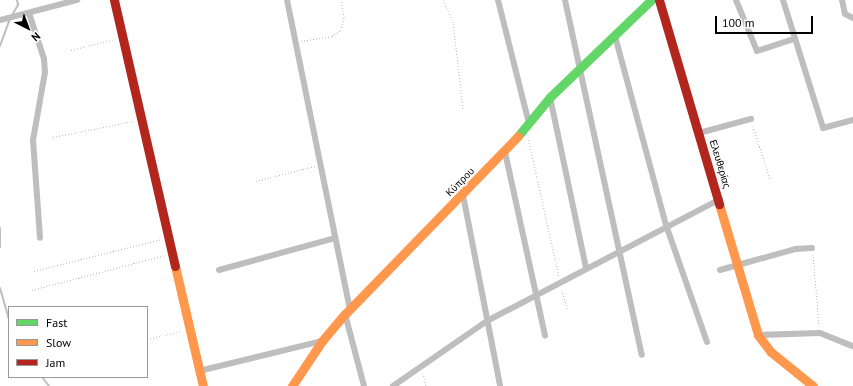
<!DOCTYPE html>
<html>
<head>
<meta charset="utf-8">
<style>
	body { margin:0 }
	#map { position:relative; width:853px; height:386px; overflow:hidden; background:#fff; font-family:"PT Sans",sans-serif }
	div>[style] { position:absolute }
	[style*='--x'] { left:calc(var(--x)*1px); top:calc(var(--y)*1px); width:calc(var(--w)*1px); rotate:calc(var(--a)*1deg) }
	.stream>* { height:2px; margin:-1px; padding:0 1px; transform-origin:1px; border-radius:1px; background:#bfbfbf }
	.path>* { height:1px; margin-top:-0.5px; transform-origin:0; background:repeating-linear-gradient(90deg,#b9b9b9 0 1px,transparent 0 3px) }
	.street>* { height:6px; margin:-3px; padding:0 3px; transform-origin:3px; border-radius:3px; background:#bebebe }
	.fast>* { height:9px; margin:-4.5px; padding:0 4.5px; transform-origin:4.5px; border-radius:4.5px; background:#63d668 }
	.slow>* { height:9px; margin:-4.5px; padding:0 4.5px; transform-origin:4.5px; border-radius:4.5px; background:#ff974d }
	.jam>* { height:9px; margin:-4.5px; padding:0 4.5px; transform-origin:4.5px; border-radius:4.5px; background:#b3261e }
	span { translate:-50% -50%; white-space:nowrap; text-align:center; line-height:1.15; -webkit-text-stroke:3px #fff; paint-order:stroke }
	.street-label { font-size:10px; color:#000 }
	.legend { position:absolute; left:8px; top:306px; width:140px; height:72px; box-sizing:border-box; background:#fff; border:1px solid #999; margin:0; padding:5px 7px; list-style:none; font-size:12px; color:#000 }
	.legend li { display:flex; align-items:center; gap:8px; height:20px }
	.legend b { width:20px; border:1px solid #999 }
	.north { position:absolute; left:8px; top:8px; width:40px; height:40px; -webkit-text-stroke:3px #fff; paint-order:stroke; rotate:138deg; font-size:11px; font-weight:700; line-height:16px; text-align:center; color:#000 }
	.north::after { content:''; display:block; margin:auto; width:14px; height:18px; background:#000; clip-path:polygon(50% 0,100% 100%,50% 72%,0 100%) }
	.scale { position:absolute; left:715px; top:16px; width:98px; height:18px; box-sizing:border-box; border:2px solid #000; border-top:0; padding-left:5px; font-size:12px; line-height:14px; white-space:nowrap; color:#000; -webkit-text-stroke:3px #fff; paint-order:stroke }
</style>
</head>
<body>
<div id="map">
	<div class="stream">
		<div style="--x:12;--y:15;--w:12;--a:-59"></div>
		<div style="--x:18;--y:5;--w:5;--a:-101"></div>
		<div style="--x:0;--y:46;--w:29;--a:-70"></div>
		<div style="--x:0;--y:228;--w:19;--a:90"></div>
		<div style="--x:0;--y:288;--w:32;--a:74"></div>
		<div style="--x:42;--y:377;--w:11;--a:52"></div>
	</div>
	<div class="path">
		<div style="--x:443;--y:0;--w:23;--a:65"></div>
		<div style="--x:453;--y:21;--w:89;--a:83.5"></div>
		<div style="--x:301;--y:41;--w:31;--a:-9"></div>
		<div style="--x:332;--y:36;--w:11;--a:-34"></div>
		<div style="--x:341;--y:30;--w:13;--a:-77"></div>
		<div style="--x:344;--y:17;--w:17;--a:-100"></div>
		<div style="--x:71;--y:50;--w:45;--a:-14"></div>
		<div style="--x:753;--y:126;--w:56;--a:72.2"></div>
		<div style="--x:53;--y:137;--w:83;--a:-11.2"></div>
		<div style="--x:528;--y:137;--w:143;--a:77.5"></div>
		<div style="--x:256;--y:181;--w:61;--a:-14.3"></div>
		<div style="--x:813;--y:254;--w:72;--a:85.2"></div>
		<div style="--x:34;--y:271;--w:132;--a:-14"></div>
		<div style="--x:32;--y:290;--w:138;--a:-14.7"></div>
		<div style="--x:562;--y:290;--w:19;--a:74"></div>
		<div style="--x:147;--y:339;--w:35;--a:-13"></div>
		<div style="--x:423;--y:373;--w:13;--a:77"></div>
	</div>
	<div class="street">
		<div style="--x:287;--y:0;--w:315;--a:78.5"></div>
		<div style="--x:498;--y:0;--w:127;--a:75.9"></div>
		<div style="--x:565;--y:0;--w:363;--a:77.8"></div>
		<div style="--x:736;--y:0;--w:55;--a:67.6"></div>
		<div style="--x:757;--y:51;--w:39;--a:-18"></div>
		<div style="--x:783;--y:0;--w:134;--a:72.6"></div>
		<div style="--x:823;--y:128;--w:31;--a:-15"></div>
		<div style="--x:842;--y:0;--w:14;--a:78"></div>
		<div style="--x:845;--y:14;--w:9;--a:27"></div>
		<div style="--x:29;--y:13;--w:48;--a:71.9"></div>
		<div style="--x:44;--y:59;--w:13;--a:86"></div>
		<div style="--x:45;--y:72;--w:69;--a:100"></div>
		<div style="--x:33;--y:140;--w:98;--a:85.9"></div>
		<div style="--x:0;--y:20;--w:80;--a:-14.6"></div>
		<div style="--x:615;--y:36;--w:196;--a:74.9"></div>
		<div style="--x:666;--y:225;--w:124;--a:70.7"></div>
		<div style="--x:550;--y:97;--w:175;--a:78.1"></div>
		<div style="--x:699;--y:133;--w:54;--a:-15.1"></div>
		<div style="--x:505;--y:152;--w:188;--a:77.7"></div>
		<div style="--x:463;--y:195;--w:195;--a:79"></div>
		<div style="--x:219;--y:270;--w:120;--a:-15.4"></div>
		<div style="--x:720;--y:270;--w:78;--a:-15.6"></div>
		<div style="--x:795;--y:249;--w:17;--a:-3"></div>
		<div style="--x:345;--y:314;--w:74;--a:75.2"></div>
		<div style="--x:758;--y:335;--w:62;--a:-1.8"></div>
		<div style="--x:820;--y:333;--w:35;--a:22"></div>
		<div style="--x:199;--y:371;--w:127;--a:-13.7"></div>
		<div style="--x:393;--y:386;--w:114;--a:-34.7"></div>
		<div style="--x:487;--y:321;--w:263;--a:-27.6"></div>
	</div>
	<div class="fast">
		<div style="--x:518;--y:136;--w:50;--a:-50.6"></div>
		<div style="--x:550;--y:97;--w:140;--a:-43.8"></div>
	</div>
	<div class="slow">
		<div style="--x:719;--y:204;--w:137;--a:73.4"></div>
		<div style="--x:758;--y:335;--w:21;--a:53"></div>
		<div style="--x:771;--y:352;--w:54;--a:39"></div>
		<div style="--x:175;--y:266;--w:123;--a:76.9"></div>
		<div style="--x:292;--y:386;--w:54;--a:-56.3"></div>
		<div style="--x:322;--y:341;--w:35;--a:-50"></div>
		<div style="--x:345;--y:314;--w:248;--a:-45.8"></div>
	</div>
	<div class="jam">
		<div style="--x:114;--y:0;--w:273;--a:77.1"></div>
		<div style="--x:659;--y:0;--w:213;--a:73.6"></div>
	</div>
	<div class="street-label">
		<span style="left:720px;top:164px;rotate:73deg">Ελευθερίας</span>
		<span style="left:460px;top:182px;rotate:-45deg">Κύπρου</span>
	</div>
	<ul class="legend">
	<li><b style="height:5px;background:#63d668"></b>Fast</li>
	<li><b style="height:5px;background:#ff974d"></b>Slow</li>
	<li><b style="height:5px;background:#b3261e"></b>Jam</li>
	</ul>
	<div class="north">N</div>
	<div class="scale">100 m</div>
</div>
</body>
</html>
